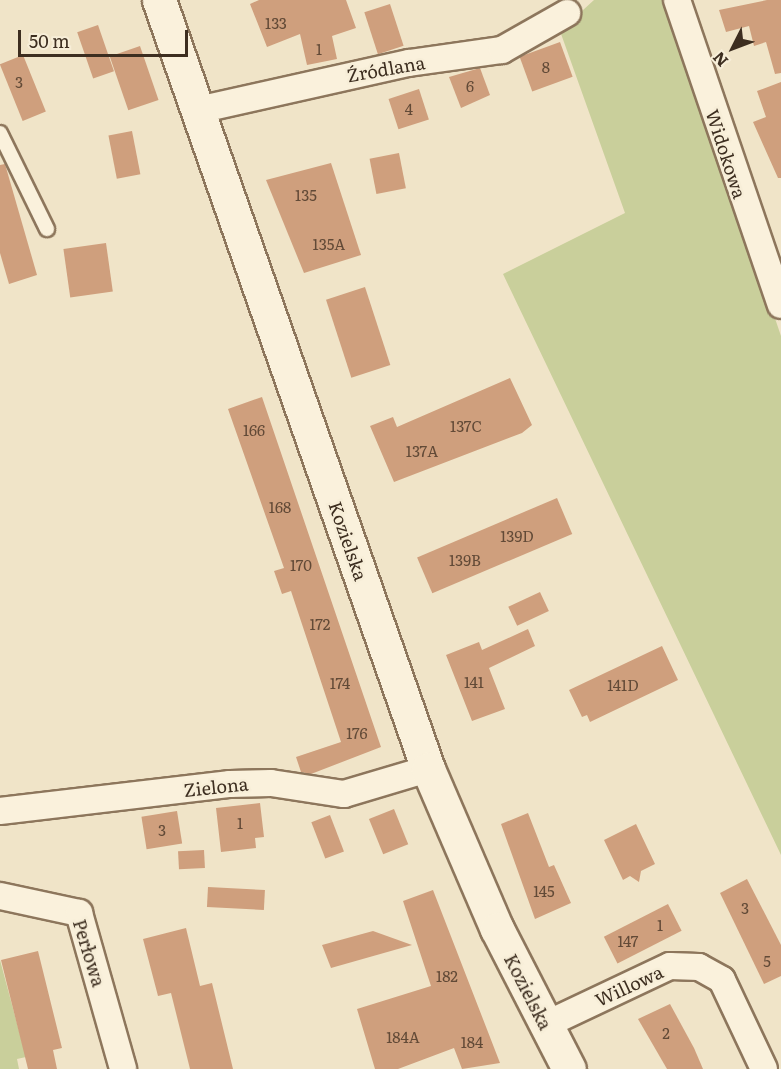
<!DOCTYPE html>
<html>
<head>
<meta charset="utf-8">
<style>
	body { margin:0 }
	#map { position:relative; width:781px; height:1069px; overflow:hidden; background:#f0e4c8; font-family:Literata,serif }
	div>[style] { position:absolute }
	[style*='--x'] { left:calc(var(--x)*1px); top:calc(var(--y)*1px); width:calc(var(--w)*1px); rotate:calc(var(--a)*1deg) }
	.green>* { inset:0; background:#c9cf9b }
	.building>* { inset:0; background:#cf9f7d; transform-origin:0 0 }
	.roads { filter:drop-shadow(2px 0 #8d765c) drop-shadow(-2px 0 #8d765c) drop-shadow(0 2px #8d765c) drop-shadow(0 -2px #8d765c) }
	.lane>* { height:14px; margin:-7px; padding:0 7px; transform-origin:7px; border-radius:7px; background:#faf1dc }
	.street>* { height:26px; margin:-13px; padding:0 13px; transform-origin:13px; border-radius:13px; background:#faf1dc }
	.secondary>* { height:33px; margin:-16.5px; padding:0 16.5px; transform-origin:16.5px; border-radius:16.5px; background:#faf1dc }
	span { translate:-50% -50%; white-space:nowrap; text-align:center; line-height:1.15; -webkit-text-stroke:5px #f7eed8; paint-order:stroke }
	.number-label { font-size:15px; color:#624a37 }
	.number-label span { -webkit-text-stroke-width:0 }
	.street-label { font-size:18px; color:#3d2e20 }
	.north { position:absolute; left:703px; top:18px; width:60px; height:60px; -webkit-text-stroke:4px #f7eed8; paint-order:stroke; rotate:228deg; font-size:16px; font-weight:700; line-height:24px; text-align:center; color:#3d2e20 }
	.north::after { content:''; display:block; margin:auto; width:21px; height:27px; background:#3d2e20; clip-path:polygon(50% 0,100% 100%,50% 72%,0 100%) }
	.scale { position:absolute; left:18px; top:30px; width:170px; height:27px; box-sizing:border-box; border:3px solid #3d2e20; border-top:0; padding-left:8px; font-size:18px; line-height:21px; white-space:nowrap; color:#3d2e20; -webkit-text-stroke:4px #f7eed8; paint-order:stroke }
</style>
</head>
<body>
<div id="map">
	<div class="green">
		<div style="clip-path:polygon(594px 0,667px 0,781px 336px,781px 855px,503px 274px,625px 213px,560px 31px)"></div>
		<div style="clip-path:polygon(0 960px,26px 1057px,17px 1059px,19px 1069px,0 1069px)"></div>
	</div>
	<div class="building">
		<div style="clip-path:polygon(259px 0,346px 0,356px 28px,332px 36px,337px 59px,307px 65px,300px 34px,267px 47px,250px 4px)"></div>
		<div style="clip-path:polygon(767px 0,781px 0,781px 73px,775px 74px,766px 42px,754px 46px,749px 26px,726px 32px,719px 10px)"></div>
		<div style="left:390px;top:4px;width:44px;height:27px;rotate:72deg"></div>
		<div style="left:98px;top:25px;width:49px;height:22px;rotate:71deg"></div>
		<div style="left:560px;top:42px;width:37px;height:43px;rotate:70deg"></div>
		<div style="left:140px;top:46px;width:57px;height:32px;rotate:71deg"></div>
		<div style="left:23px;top:55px;width:61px;height:25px;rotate:68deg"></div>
		<div style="clip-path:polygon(480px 68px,490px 95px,461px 108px,449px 77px)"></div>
		<div style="clip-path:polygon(781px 82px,781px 178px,778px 178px,753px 122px,766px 117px,757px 91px)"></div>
		<div style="left:419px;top:89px;width:32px;height:32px;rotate:72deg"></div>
		<div style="left:132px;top:131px;width:44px;height:24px;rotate:79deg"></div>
		<div style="left:399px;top:153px;width:36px;height:30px;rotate:79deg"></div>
		<div style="clip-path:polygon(331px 163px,361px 255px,304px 273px,266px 180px)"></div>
		<div style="clip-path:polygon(5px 164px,37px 275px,9px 284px,0 253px,0 165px)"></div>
		<div style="left:106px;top:243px;width:49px;height:43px;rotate:82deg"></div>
		<div style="left:365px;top:287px;width:82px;height:41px;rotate:72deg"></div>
		<div style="clip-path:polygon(510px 378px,532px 425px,522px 433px,394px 482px,370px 426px,393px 417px,397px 427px)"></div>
		<div style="clip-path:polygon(262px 397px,381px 747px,311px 774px,301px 772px,296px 757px,341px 742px,291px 591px,282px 594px,274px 571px,284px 568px,228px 409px)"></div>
		<div style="left:557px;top:498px;width:39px;height:152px;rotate:67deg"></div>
		<div style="left:540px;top:592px;width:21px;height:35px;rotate:65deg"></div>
		<div style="clip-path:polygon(528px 629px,535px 646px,489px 668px,505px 709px,472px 721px,446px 655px,479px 642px,482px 650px)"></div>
		<div style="clip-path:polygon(662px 646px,678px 680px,590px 722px,587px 715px,582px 717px,569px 690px)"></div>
		<div style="clip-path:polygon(260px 803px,264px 837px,255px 838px,256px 848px,221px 852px,216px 808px)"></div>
		<div style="left:394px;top:809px;width:38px;height:27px;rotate:68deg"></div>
		<div style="left:177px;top:811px;width:33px;height:36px;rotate:81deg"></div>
		<div style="clip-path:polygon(528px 813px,549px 867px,554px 865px,571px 903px,535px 919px,501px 824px)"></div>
		<div style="left:330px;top:815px;width:39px;height:20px;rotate:69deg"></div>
		<div style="clip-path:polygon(636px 824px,655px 864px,641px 871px,639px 882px,630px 876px,623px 880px,604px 840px)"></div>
		<div style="left:204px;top:850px;width:18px;height:26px;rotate:87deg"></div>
		<div style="clip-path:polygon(747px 879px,781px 945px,781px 976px,764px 984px,720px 893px)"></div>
		<div style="left:208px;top:887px;width:57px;height:20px;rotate:3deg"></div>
		<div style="clip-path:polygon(433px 890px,500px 1063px,462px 1069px,454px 1048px,398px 1069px,375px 1069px,357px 1009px,431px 986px,403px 901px)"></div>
		<div style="left:668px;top:904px;width:30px;height:72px;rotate:63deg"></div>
		<div style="clip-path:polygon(186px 928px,200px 986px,212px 983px,233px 1069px,190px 1069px,171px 993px,158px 996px,143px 939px)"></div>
		<div style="clip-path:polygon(373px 931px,412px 945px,331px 968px,322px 945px)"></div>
		<div style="clip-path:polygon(38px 951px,62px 1048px,53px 1050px,57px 1069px,28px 1069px,1px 960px)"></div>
		<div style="clip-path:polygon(670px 1004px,694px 1048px,703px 1069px,667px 1069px,638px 1019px)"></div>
	</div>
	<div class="roads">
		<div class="lane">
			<div style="--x:0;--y:133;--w:107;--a:63.9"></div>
		</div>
		<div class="street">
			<div style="--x:677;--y:0;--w:322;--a:71.2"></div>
			<div style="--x:198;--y:110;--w:216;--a:-12.6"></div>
			<div style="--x:409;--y:63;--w:94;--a:-8"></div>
			<div style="--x:502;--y:50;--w:75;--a:-29.6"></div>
			<div style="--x:0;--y:811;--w:232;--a:-6.7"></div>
			<div style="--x:230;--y:784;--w:41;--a:-1.4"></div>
			<div style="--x:271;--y:783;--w:74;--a:8.6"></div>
			<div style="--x:344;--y:794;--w:88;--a:-16.6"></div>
			<div style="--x:0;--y:896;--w:81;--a:12.1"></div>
			<div style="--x:79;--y:913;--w:162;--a:74.2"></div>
			<div style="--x:545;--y:1025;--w:138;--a:-25.3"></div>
			<div style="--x:670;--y:966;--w:29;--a:2"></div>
			<div style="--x:699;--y:967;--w:26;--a:29"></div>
			<div style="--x:722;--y:980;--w:98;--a:64.7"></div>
		</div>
		<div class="secondary">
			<div style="--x:159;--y:0;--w:815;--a:70.72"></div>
			<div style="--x:428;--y:769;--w:174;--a:66.7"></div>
			<div style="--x:497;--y:929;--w:157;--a:62.8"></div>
		</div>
	</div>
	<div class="number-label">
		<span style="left:276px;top:23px">133</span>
		<span style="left:319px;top:49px">1</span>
		<span style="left:546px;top:67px">8</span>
		<span style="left:19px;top:82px">3</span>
		<span style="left:470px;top:86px">6</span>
		<span style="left:409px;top:109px">4</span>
		<span style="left:306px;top:195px">135</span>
		<span style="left:329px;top:244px">135A</span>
		<span style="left:466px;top:426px">137C</span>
		<span style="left:254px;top:430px">166</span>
		<span style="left:422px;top:451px">137A</span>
		<span style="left:280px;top:507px">168</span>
		<span style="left:517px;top:536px">139D</span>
		<span style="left:465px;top:560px">139B</span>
		<span style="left:301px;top:565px">170</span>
		<span style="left:320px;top:624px">172</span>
		<span style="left:474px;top:682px">141</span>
		<span style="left:340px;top:683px">174</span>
		<span style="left:623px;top:685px">141D</span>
		<span style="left:357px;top:733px">176</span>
		<span style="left:240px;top:823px">1</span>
		<span style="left:162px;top:830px">3</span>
		<span style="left:544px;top:891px">145</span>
		<span style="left:745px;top:908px">3</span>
		<span style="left:660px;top:925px">1</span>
		<span style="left:628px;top:941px">147</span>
		<span style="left:767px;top:961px">5</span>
		<span style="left:447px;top:976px">182</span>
		<span style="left:666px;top:1033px">2</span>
		<span style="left:403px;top:1037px">184A</span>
		<span style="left:472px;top:1042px">184</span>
	</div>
	<div class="street-label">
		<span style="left:386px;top:69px;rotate:-10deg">Źródlana</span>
		<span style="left:726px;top:154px;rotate:72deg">Widokowa</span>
		<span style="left:348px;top:541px;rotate:71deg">Kozielska</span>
		<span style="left:216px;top:787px;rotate:-6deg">Zielona</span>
		<span style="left:89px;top:953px;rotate:73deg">Perłowa</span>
		<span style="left:629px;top:986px;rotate:-25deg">Willowa</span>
		<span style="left:528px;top:992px;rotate:63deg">Kozielska</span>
	</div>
	<div class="north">N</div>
	<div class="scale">50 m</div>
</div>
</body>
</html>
